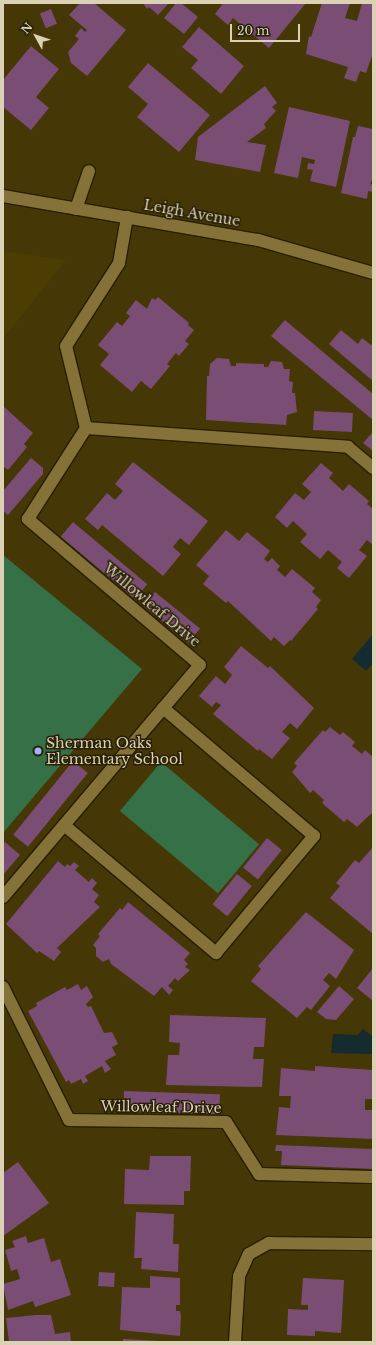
<!DOCTYPE html>
<html>
<head>
<meta charset="utf-8">
<style>
	body { margin:0 }
	#map { position:relative; width:376px; height:1345px; overflow:hidden; background:#453706; font-family:"Libre Baskerville",serif }
	div>[style] { position:absolute }
	[style*='--x'] { left:calc(var(--x)*1px); top:calc(var(--y)*1px); width:calc(var(--w)*1px); rotate:calc(var(--a)*1deg) }
	.built>* { inset:0; background:#4c3d02 }
	.green>* { inset:0; background:#357047; transform-origin:0 0 }
	.water>* { inset:0; background:#142b2f }
	.building>* { inset:0; background:#7a4d74; transform-origin:0 0 }
	.roads { filter:drop-shadow(1px 0 #281e00) drop-shadow(-1px 0 #281e00) drop-shadow(0 1px #281e00) drop-shadow(0 -1px #281e00) }
	.minor>* { height:12px; margin:-6px; padding:0 6px; transform-origin:6px; border-radius:6px; background:#857238 }
	.dots>* { width:11px; height:11px; translate:-50% -50%; box-sizing:border-box; border:2px solid #271f06; border-radius:50% }
	span { translate:-50% -50%; white-space:nowrap; text-align:center; line-height:1.15; -webkit-text-stroke:3px #271f06; paint-order:stroke }
	.street-label { font-size:14px; color:#dbd1b4 }
	.poi-label { font-size:14px; color:#dbd1b4 }
	.left { translate:0 -50%; text-align:left }
	.frame { position:absolute; inset:0; border:4px solid #dbd1b4; pointer-events:none }
	.north { position:absolute; left:16px; top:16px; width:40px; height:40px; -webkit-text-stroke:3px #271f06; paint-order:stroke; rotate:310deg; font-size:11px; font-weight:700; line-height:16px; text-align:center; color:#dbd1b4 }
	.north::after { content:''; display:block; margin:auto; width:14px; height:18px; background:#dbd1b4; clip-path:polygon(50% 0,100% 100%,50% 72%,0 100%) }
	.scale { position:absolute; left:230px; top:24px; width:70px; height:18px; box-sizing:border-box; border:2px solid #dbd1b4; border-top:0; padding-left:5px; font-size:12px; line-height:14px; white-space:nowrap; color:#dbd1b4; -webkit-text-stroke:3px #271f06; paint-order:stroke }
</style>
</head>
<body>
<div id="map">
	<div class="built">
		<div style="clip-path:polygon(3px 251px,66px 260px,3px 339px)"></div>
	</div>
	<div class="green">
		<div style="clip-path:polygon(3px 555px,142px 669px,3px 833px)"></div>
		<div style="left:161px;top:762px;width:128px;height:64px;rotate:40deg"></div>
	</div>
	<div class="water">
		<div style="clip-path:polygon(373px 634px,373px 663px,366px 671px,352px 659px)"></div>
		<div style="clip-path:polygon(363px 1029px,372px 1036px,372px 1054px,331px 1053px,333px 1034px,358px 1035px)"></div>
	</div>
	<div class="building">
		<div style="clip-path:polygon(80px 3px,94px 3px,126px 30px,87px 76px,71px 63px,68px 52px,79px 39px,75px 36px,81px 28px,85px 32px,87px 30px,69px 15px)"></div>
		<div style="clip-path:polygon(143px 3px,169px 3px,158px 15px,149px 7px,147px 9px)"></div>
		<div style="clip-path:polygon(176px 3px,181px 3px,198px 17px,184px 34px,164px 18px)"></div>
		<div style="clip-path:polygon(223px 3px,306px 3px,269px 48px,233px 18px,228px 25px,215px 14px)"></div>
		<div style="clip-path:polygon(322px 3px,350px 3px,345px 18px,357px 21px,362px 3px,373px 4px,373px 53px,366px 73px,360px 71px,356px 82px,344px 78px,348px 67px,306px 54px,309px 36px,311px 37px)"></div>
		<div style="left:51px;top:9px;width:16px;height:12px;rotate:68deg"></div>
		<div style="clip-path:polygon(199px 27px,244px 66px,221px 94px,191px 68px,198px 60px,182px 47px)"></div>
		<div style="clip-path:polygon(31px 46px,59px 69px,36px 97px,49px 108px,31px 130px,3px 107px,3px 80px)"></div>
		<div style="clip-path:polygon(148px 63px,210px 115px,179px 152px,137px 117px,148px 104px,128px 87px)"></div>
		<div style="clip-path:polygon(265px 86px,277px 103px,272px 107px,276px 111px,264px 124px,266px 128px,247px 142px,266px 145px,260px 172px,195px 160px,198px 137px)"></div>
		<div style="clip-path:polygon(289px 107px,350px 121px,336px 187px,310px 181px,313px 170px,307px 169px,308px 163px,314px 164px,315px 160px,302px 157px,298px 178px,274px 173px)"></div>
		<div style="clip-path:polygon(358px 126px,373px 129px,373px 178px,370px 184px,373px 185px,373px 192px,368px 191px,367px 199px,341px 193px,353px 137px,355px 137px)"></div>
		<div style="clip-path:polygon(158px 297px,189px 323px,188px 325px,194px 330px,185px 341px,189px 344px,179px 356px,176px 353px,167px 364px,170px 366px,151px 389px,141px 381px,132px 392px,100px 365px,109px 354px,98px 345px,117px 322px,122px 326px,130px 316px,126px 313px,136px 300px,147px 309px,152px 298px,155px 300px)"></div>
		<div style="clip-path:polygon(285px 320px,373px 394px,373px 420px,271px 336px)"></div>
		<div style="clip-path:polygon(341px 330px,358px 344px,362px 338px,371px 345px,373px 342px,373px 381px,329px 344px)"></div>
		<div style="clip-path:polygon(217px 358px,229px 359px,231px 366px,236px 366px,236px 363px,264px 364px,264px 367px,268px 367px,271px 361px,282px 362px,284px 369px,290px 369px,289px 381px,293px 382px,292px 393px,295px 393px,297px 412px,287px 415px,286px 425px,206px 420px,207px 376px,209px 376px,210px 364px)"></div>
		<div style="clip-path:polygon(3px 406px,33px 433px,24px 444px,27px 447px,8px 470px,3px 466px)"></div>
		<div style="left:314px;top:411px;width:39px;height:19px;rotate:3deg"></div>
		<div style="clip-path:polygon(373px 432px,373px 451px,363px 443px)"></div>
		<div style="clip-path:polygon(31px 458px,43px 468px,43px 474px,8px 515px,3px 511px,3px 491px)"></div>
		<div style="clip-path:polygon(133px 462px,208px 521px,189px 545px,180px 538px,173px 547px,181px 554px,163px 576px,102px 525px,98px 530px,85px 519px,107px 493px,115px 500px,123px 491px,115px 484px)"></div>
		<div style="clip-path:polygon(321px 463px,333px 473px,329px 478px,343px 491px,349px 484px,369px 501px,367px 504px,373px 509px,373px 545px,367px 540px,359px 550px,367px 556px,349px 578px,337px 568px,342px 562px,328px 550px,320px 559px,300px 542px,307px 534px,293px 521px,287px 528px,275px 517px,295px 493px,304px 500px,311px 492px,302px 484px)"></div>
		<div style="left:73px;top:522px;width:97px;height:19px;rotate:40deg"></div>
		<div style="clip-path:polygon(226px 530px,239px 541px,247px 532px,270px 551px,264px 559px,268px 562px,272px 558px,280px 566px,277px 570px,285px 577px,292px 569px,315px 588px,312px 592px,321px 600px,316px 607px,318px 609px,291px 641px,290px 640px,284px 646px,274px 637px,271px 641px,228px 601px,226px 603px,203px 584px,209px 576px,196px 565px)"></div>
		<div style="left:155px;top:592px;width:58px;height:18px;rotate:39deg"></div>
		<div style="clip-path:polygon(241px 646px,268px 668px,270px 666px,314px 708px,297px 729px,290px 723px,282px 732px,290px 738px,272px 759px,259px 749px,258px 751px,213px 714px,221px 705px,216px 702px,212px 707px,199px 696px,216px 676px,225px 684px,232px 675px,224px 667px)"></div>
		<div style="clip-path:polygon(330px 727px,340px 735px,343px 732px,355px 742px,352px 746px,362px 754px,365px 750px,373px 757px,373px 812px,357px 827px,347px 819px,344px 822px,322px 803px,324px 800px,313px 790px,310px 793px,292px 772px,297px 766px,294px 763px,323px 730px,325px 732px)"></div>
		<div style="left:73px;top:761px;width:19px;height:95px;rotate:39deg"></div>
		<div style="left:267px;top:838px;width:19px;height:38px;rotate:39deg"></div>
		<div style="clip-path:polygon(5px 842px,20px 855px,3px 875px,3px 845px)"></div>
		<div style="clip-path:polygon(373px 847px,373px 934px,330px 898px,340px 886px,336px 883px,355px 860px,359px 863px)"></div>
		<div style="clip-path:polygon(58px 861px,65px 867px,67px 864px,70px 866px,74px 862px,79px 866px,75px 870px,89px 882px,92px 878px,97px 883px,92px 889px,99px 895px,94px 902px,100px 907px,57px 948px,61px 952px,54px 961px,39px 951px,37px 953px,6px 924px)"></div>
		<div style="left:237px;top:874px;width:19px;height:39px;rotate:39deg"></div>
		<div style="clip-path:polygon(128px 902px,190px 953px,184px 960px,188px 964px,185px 967px,190px 970px,178px 981px,175px 978px,168px 986px,173px 990px,169px 995px,162px 987px,154px 996px,111px 964px,109px 959px,103px 962px,96px 956px,96px 948px,93px 945px,100px 936px,98px 934px,120px 908px,122px 910px)"></div>
		<div style="clip-path:polygon(306px 912px,354px 950px,336px 979px,329px 973px,323px 980px,330px 986px,311px 1010px,307px 1007px,297px 1018px,251px 981px,261px 969px,258px 966px)"></div>
		<div style="clip-path:polygon(373px 968px,373px 1001px,357px 988px)"></div>
		<div style="clip-path:polygon(78px 984px,81px 990px,87px 986px,93px 997px,86px 1004px,88px 1007px,91px 1006px,104px 1033px,112px 1032px,118px 1044px,112px 1047px,116px 1055px,105px 1061px,111px 1069px,105px 1073px,102px 1066px,85px 1076px,88px 1081px,83px 1084px,81px 1079px,71px 1084px,69px 1080px,66px 1082px,28px 1011px,37px 1006px,36px 1003px,65px 987px,67px 990px)"></div>
		<div style="clip-path:polygon(339px 986px,354px 999px,336px 1020px,326px 1019px,317px 1012px)"></div>
		<div style="clip-path:polygon(170px 1015px,266px 1018px,264px 1047px,254px 1047px,253px 1059px,264px 1059px,262px 1087px,166px 1085px,168px 1055px,179px 1055px,180px 1043px,169px 1042px)"></div>
		<div style="clip-path:polygon(315px 1066px,373px 1070px,373px 1099px,365px 1099px,365px 1110px,373px 1110px,373px 1139px,276px 1135px,279px 1107px,290px 1108px,291px 1096px,279px 1096px,281px 1068px,315px 1071px)"></div>
		<div style="left:124px;top:1091px;width:96px;height:20px;rotate:2deg"></div>
		<div style="clip-path:polygon(276px 1145px,373px 1149px,373px 1169px,281px 1165px,282px 1151px,275px 1151px)"></div>
		<div style="clip-path:polygon(150px 1156px,191px 1156px,190px 1191px,184px 1191px,184px 1205px,124px 1204px,125px 1169px,149px 1170px)"></div>
		<div style="clip-path:polygon(18px 1162px,49px 1203px,3px 1236px,3px 1173px)"></div>
		<div style="clip-path:polygon(136px 1212px,174px 1214px,173px 1244px,179px 1244px,178px 1272px,141px 1269px,142px 1258px,134px 1258px)"></div>
		<div style="clip-path:polygon(26px 1236px,28px 1243px,44px 1238px,51px 1262px,60px 1259px,71px 1295px,35px 1307px,33px 1301px,8px 1310px,3px 1284px,20px 1279px,17px 1269px,11px 1271px,5px 1250px,15px 1247px,12px 1241px)"></div>
		<div style="left:99px;top:1272px;width:16px;height:14px;rotate:4deg"></div>
		<div style="clip-path:polygon(150px 1276px,180px 1278px,180px 1305px,176px 1305px,176px 1311px,180px 1311px,181px 1316px,180px 1336px,120px 1330px,122px 1287px,150px 1288px)"></div>
		<div style="clip-path:polygon(303px 1278px,344px 1280px,341px 1333px,315px 1331px,315px 1336px,287px 1335px,288px 1309px,308px 1310px,308px 1305px,301px 1305px)"></div>
		<div style="clip-path:polygon(36px 1315px,51px 1315px,55px 1334px,70px 1332px,71px 1342px,9px 1342px,6px 1318px)"></div>
		<div style="clip-path:polygon(123px 1339px,161px 1341px,161px 1342px,123px 1342px)"></div>
	</div>
	<div class="roads">
		<div class="minor">
			<div style="--x:3;--y:196;--w:259;--a:9.8"></div>
			<div style="--x:258;--y:240;--w:120;--a:16"></div>
			<div style="--x:76;--y:209;--w:40;--a:-71.1"></div>
			<div style="--x:86;--y:428;--w:263;--a:4.1"></div>
			<div style="--x:348;--y:447;--w:33;--a:40"></div>
			<div style="--x:64;--y:825;--w:199;--a:40.1"></div>
			<div style="--x:216;--y:953;--w:153;--a:-50.1"></div>
			<div style="--x:314;--y:836;--w:198;--a:-139.7"></div>
			<div style="--x:3;--y:897;--w:304;--a:-49.7"></div>
			<div style="--x:200;--y:665;--w:226;--a:-139.7"></div>
			<div style="--x:28;--y:519;--w:108;--a:-57.5"></div>
			<div style="--x:86;--y:428;--w:84;--a:-103.7"></div>
			<div style="--x:66;--y:346;--w:98;--a:-57.4"></div>
			<div style="--x:119;--y:263;--w:47;--a:-80.1"></div>
			<div style="--x:3;--y:987;--w:148;--a:63.6"></div>
			<div style="--x:69;--y:1120;--w:157;--a:0.7"></div>
			<div style="--x:226;--y:1122;--w:62;--a:57.6"></div>
			<div style="--x:259;--y:1174;--w:114;--a:1.5"></div>
			<div style="--x:235;--y:1342;--w:66;--a:-86.5"></div>
			<div style="--x:239;--y:1276;--w:24;--a:-66"></div>
			<div style="--x:249;--y:1254;--w:23;--a:-29"></div>
			<div style="--x:269;--y:1243;--w:104;--a:0.6"></div>
		</div>
	</div>
	<div class="dots">
		<div style="left:38px;top:751px;background:#9fb3fd"></div>
	</div>
	<div class="street-label">
		<span style="left:192px;top:213px;rotate:10deg">Leigh Avenue</span>
		<span style="left:152px;top:605px;rotate:40deg">Willowleaf Drive</span>
		<span style="left:161px;top:1107px;rotate:1deg">Willowleaf Drive</span>
	</div>
	<div class="poi-label">
		<span class="left" style="left:46px;top:751px">Sherman Oaks<br>Elementary School</span>
	</div>
	<div class="frame"></div>
	<div class="north">N</div>
	<div class="scale">20 m</div>
</div>
</body>
</html>
